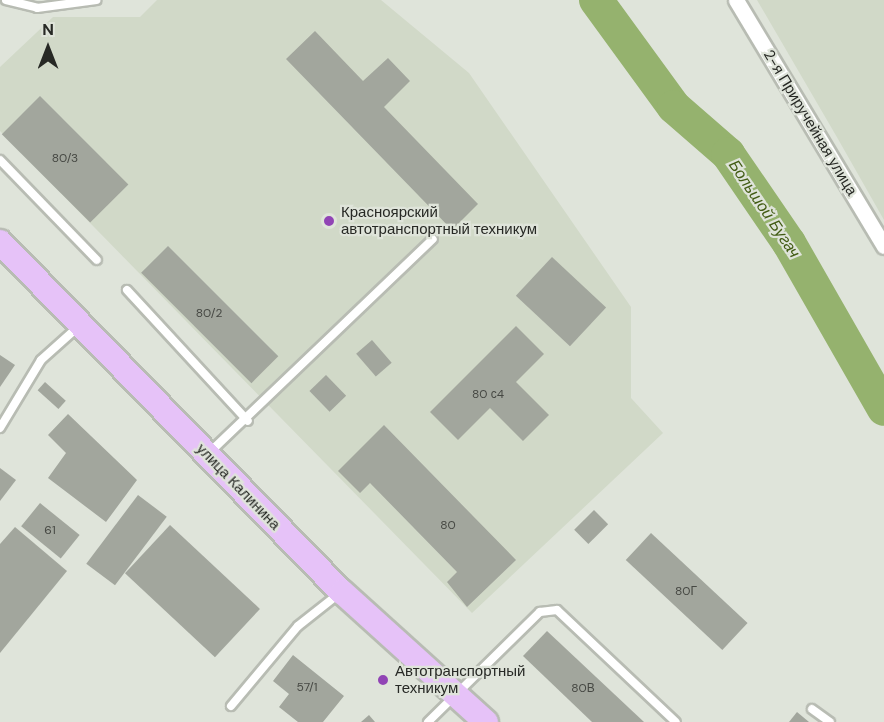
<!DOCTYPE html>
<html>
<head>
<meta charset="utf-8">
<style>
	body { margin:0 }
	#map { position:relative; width:884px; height:722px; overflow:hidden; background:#dfe4da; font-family:"DM Sans",sans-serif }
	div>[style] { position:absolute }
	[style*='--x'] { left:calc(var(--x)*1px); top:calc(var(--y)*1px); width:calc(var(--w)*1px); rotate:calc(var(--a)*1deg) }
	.built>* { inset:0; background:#d1d9c8 }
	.river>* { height:34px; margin:-17px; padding:0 17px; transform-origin:17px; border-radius:17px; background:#95b26e }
	.building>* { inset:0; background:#a2a69d; transform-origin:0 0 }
	.roads { filter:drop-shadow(2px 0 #b8bcb3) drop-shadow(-2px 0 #b8bcb3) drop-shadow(0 2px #b8bcb3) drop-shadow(0 -2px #b8bcb3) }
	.lane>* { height:8px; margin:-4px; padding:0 4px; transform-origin:4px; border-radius:4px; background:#fff }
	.street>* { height:15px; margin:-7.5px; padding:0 7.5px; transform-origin:7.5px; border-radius:7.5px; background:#fff }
	.primary>* { height:24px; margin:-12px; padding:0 12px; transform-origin:12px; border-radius:12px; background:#e6c2f8 }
	.dots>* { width:16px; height:16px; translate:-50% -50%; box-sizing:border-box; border:3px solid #dfe4da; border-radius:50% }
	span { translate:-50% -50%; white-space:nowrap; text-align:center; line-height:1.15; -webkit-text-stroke:4.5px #dfe4da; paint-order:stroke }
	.number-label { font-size:12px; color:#464843 }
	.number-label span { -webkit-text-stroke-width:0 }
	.street-label { font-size:15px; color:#272925 }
	.poi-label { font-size:15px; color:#272925 }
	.left { translate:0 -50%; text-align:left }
	.water-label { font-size:16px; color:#425c14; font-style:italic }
	.north { position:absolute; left:18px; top:18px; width:60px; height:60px; -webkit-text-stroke:4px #dfe4da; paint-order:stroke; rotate:0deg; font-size:16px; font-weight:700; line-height:24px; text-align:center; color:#272925 }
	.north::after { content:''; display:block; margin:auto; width:21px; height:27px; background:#272925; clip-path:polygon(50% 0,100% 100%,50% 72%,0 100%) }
</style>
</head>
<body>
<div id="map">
	<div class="built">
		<div style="clip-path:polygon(157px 0,381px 0,469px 73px,631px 307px,631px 398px,663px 433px,472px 613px,0 131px,0 67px,53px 17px,140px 17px)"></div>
		<div style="clip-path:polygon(757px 0,884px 0,884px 220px,838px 139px)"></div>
	</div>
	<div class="river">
		<div style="--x:596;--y:0;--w:132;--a:53.9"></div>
		<div style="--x:674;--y:107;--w:72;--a:41"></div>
		<div style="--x:728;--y:154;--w:108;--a:55.6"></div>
		<div style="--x:789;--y:243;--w:191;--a:60.2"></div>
	</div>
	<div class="building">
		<div style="clip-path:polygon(315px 31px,363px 81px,388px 58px,410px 81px,384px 107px,478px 204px,452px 230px,286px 59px)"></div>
		<div style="left:40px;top:96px;width:125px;height:54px;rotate:45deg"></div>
		<div style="left:168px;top:246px;width:156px;height:38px;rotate:45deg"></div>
		<div style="left:552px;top:257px;width:74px;height:53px;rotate:43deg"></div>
		<div style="clip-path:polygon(516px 326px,544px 354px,516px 382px,549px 415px,523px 441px,490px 408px,458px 440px,430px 412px)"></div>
		<div style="left:372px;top:340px;width:30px;height:21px;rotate:49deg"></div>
		<div style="clip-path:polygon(0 355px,15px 365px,0 387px)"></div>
		<div style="left:326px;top:375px;width:29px;height:23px;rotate:46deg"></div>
		<div style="left:45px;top:382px;width:28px;height:11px;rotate:42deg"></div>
		<div style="clip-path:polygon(68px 414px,137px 480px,106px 522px,48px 478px,66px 453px,48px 435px)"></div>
		<div style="clip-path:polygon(384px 425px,516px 560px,467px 607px,447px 582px,457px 572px,370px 483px,360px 493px,338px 471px)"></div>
		<div style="clip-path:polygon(0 468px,16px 480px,0 501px)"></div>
		<div style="left:138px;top:495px;width:36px;height:86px;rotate:37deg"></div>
		<div style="left:40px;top:503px;width:51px;height:30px;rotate:39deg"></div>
		<div style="left:594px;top:510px;width:20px;height:28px;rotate:45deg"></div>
		<div style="left:170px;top:525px;width:123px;height:66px;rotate:43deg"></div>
		<div style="clip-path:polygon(15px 527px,67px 571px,0 653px,0 544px)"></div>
		<div style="left:651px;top:533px;width:132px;height:37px;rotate:43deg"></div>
		<div style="clip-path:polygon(547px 631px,644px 722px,592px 722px,523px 656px)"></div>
		<div style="clip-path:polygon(293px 655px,344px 696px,323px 722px,298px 722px,279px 707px,289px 694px,273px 681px)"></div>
		<div style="clip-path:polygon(797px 712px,809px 722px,789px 722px)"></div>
		<div style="clip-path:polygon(369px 715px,375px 722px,361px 722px)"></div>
	</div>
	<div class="roads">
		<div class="lane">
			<div style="--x:6;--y:0;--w:32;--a:14"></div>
			<div style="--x:37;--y:8;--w:60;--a:-7.7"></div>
			<div style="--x:0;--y:160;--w:139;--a:45.9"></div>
			<div style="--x:127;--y:290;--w:178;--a:47.3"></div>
			<div style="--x:0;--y:428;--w:79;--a:-58.9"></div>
			<div style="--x:41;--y:360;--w:51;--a:-41.8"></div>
			<div style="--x:210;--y:452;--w:308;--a:-43.7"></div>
			<div style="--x:231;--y:706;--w:104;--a:-50.1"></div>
			<div style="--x:298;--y:626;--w:53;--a:-38.2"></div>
			<div style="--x:812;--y:709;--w:22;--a:36"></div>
			<div style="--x:428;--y:722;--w:157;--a:-44.5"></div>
			<div style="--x:540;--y:612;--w:17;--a:-7"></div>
			<div style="--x:557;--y:610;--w:163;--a:43.3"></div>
		</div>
		<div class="street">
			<div style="--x:736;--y:0;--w:287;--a:59"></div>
		</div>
		<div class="primary">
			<div style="--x:0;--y:242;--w:489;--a:45.7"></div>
			<div style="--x:342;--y:592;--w:194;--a:42.1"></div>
		</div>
	</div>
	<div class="dots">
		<div style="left:329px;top:221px;background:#9144b5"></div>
		<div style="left:383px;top:680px;background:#9144b5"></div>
	</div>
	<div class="number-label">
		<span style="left:65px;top:159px">80/3</span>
		<span style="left:209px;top:314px">80/2</span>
		<span style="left:488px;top:395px">80 с4</span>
		<span style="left:448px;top:526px">80</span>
		<span style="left:50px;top:531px">61</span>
		<span style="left:686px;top:592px">80Г</span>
		<span style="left:307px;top:688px">57/1</span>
		<span style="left:583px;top:689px">80В</span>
	</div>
	<div class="street-label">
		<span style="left:810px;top:123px;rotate:59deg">2-я Приручейная улица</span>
		<span style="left:238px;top:487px;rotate:46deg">улица Калинина</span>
	</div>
	<div class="poi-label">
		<span class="left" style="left:341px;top:221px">Красноярский<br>автотранспортный техникум</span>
		<span class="left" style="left:395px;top:680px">Автотранспортный<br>техникум</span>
	</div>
	<div class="water-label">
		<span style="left:764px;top:209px;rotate:56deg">Большой Бугач</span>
	</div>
	<div class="north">N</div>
</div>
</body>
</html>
